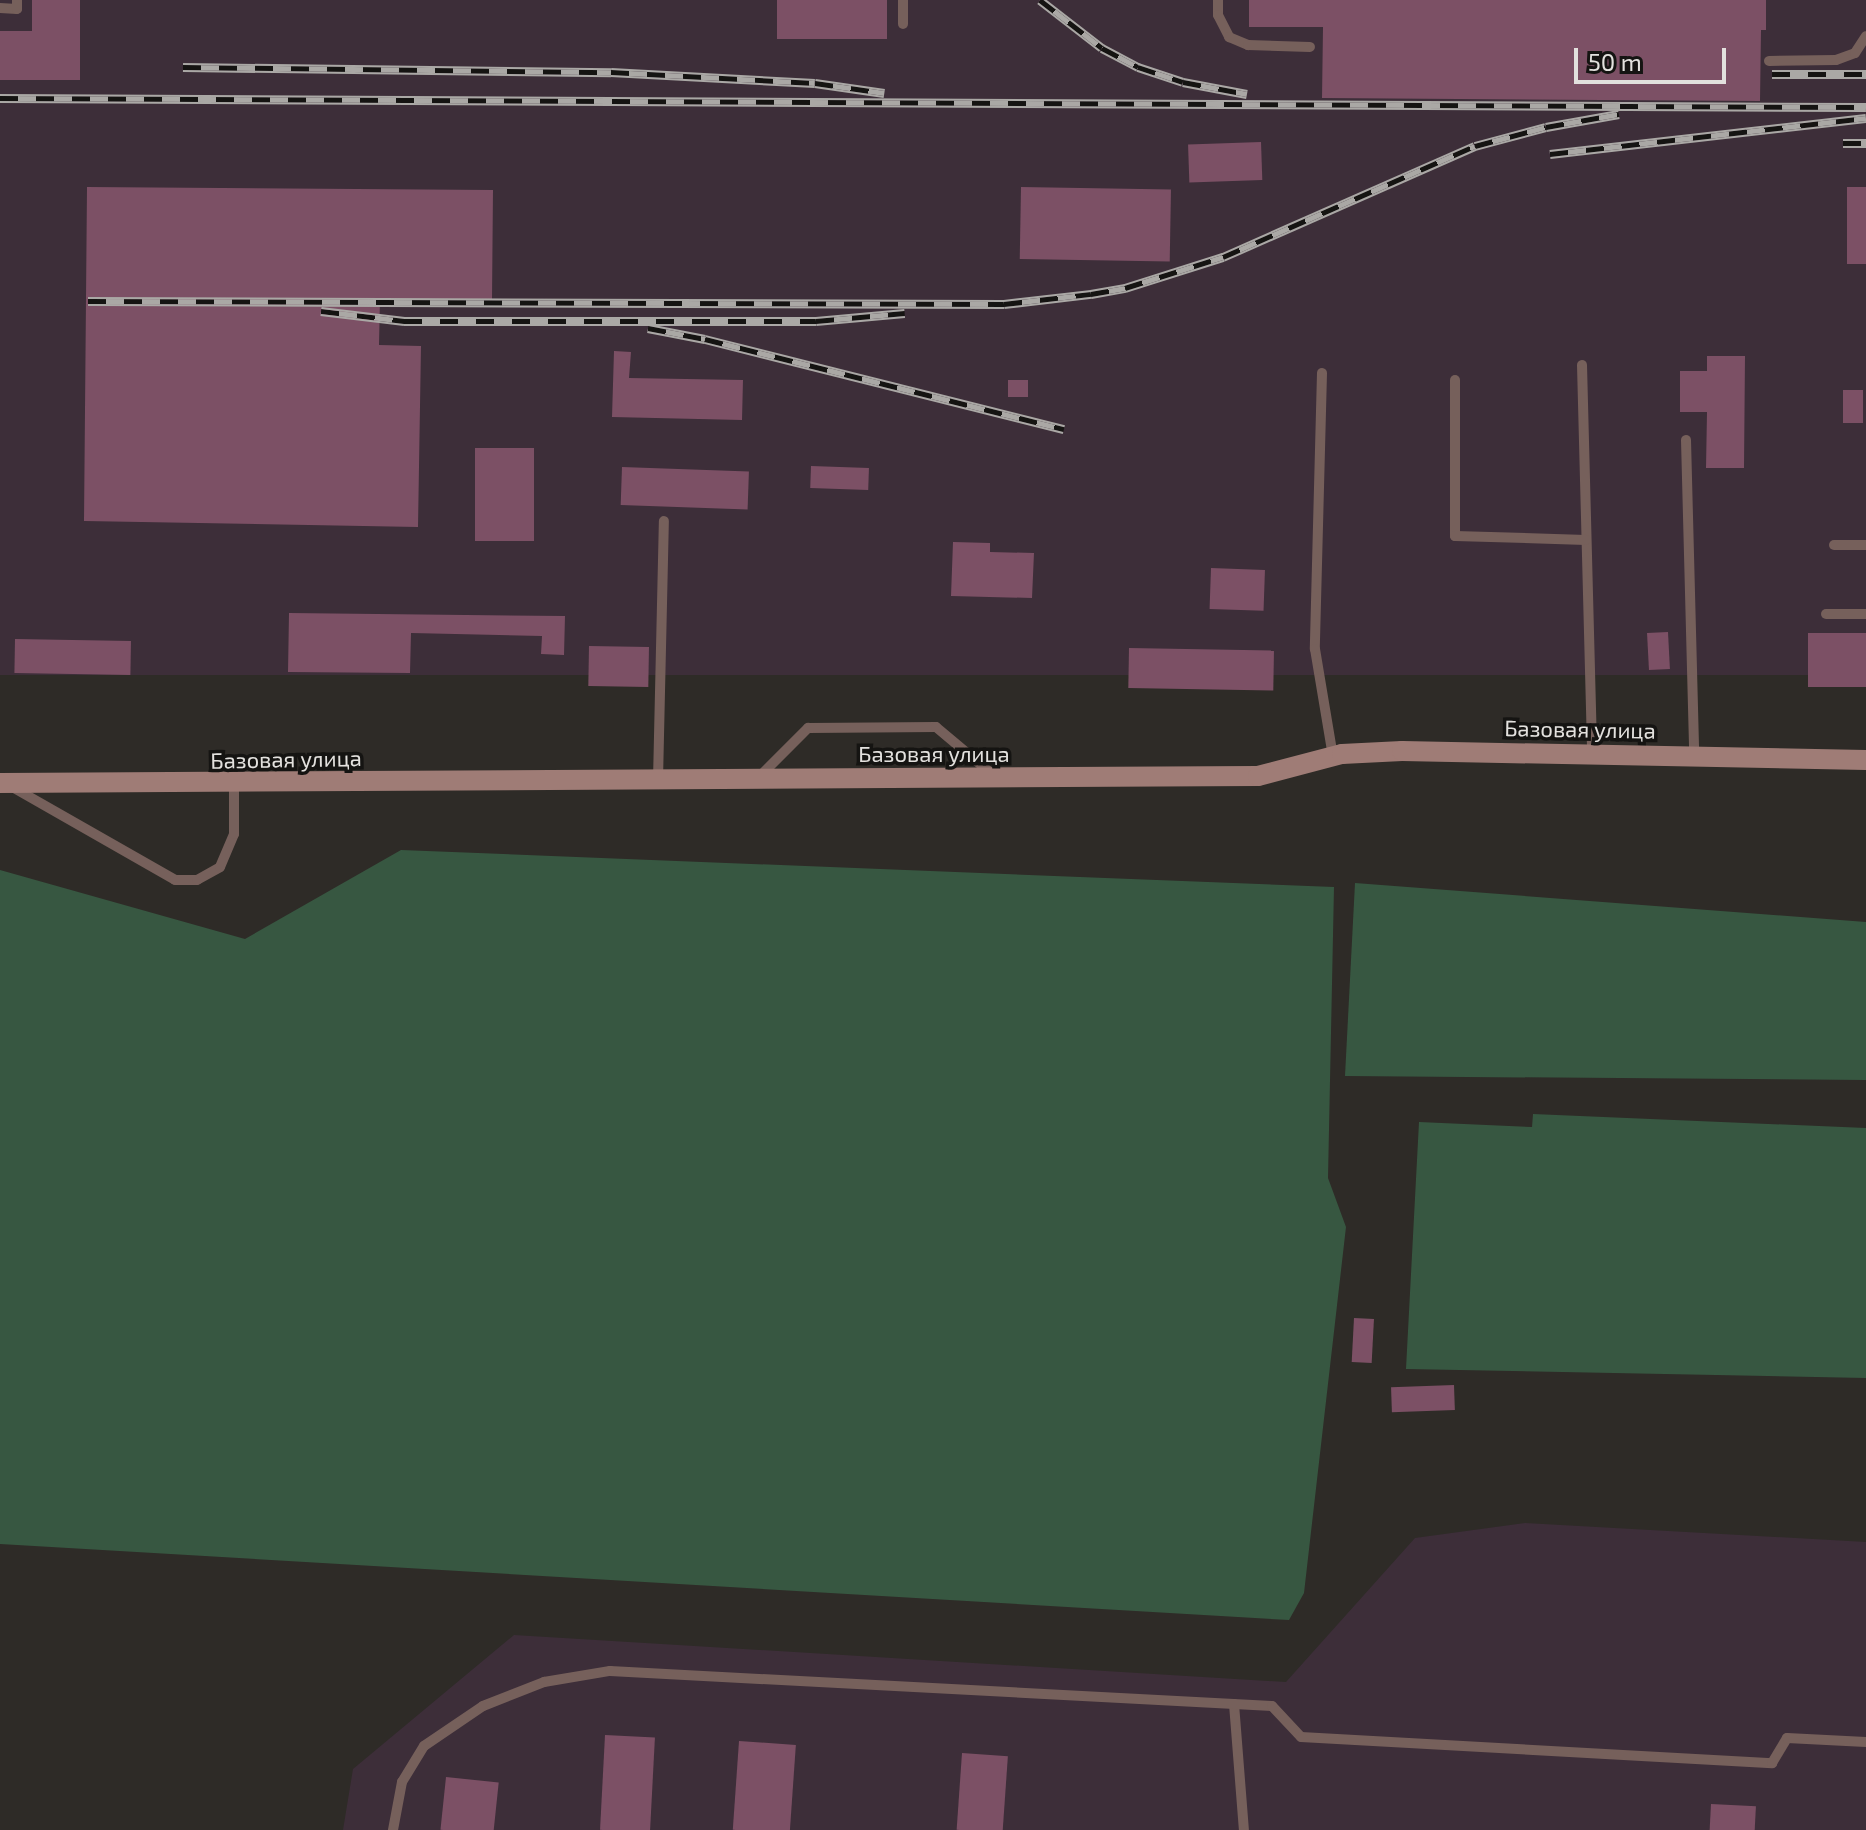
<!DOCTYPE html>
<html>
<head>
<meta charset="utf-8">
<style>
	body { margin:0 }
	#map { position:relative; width:1866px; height:1830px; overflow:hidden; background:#2e2b27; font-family:"Exo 2",sans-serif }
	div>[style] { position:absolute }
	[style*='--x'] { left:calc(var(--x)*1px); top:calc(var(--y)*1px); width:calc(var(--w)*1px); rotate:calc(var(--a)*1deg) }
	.industrial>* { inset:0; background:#3d2e39; transform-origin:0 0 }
	.green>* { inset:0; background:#375741 }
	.building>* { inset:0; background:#7c5065; transform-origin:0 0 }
	.lane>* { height:10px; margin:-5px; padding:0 5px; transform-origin:5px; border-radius:5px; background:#76605b }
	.secondary>* { height:20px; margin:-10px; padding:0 10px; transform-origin:10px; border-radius:10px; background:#9f7c76 }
	.rail>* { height:9px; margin-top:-4.5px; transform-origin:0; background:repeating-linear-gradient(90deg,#151412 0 18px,#aaa8a5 0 36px); box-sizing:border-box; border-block:2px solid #aaa8a5 }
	span { translate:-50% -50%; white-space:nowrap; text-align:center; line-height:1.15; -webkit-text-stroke:7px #151412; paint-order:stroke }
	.street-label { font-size:22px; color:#e3e1de }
	.scale { position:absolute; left:1574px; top:48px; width:152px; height:36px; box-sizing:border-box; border:4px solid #e3e1de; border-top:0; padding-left:10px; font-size:24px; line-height:28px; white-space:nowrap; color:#e3e1de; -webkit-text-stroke:6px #151412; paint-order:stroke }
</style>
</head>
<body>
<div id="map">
	<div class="industrial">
		<div style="left:0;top:0;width:1866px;height:675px"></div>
		<div style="clip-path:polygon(1525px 1523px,1866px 1542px,1866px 1830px,343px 1830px,353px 1769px,514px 1635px,1286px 1682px,1415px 1538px)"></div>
	</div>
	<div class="green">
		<div style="clip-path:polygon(401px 850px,1334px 887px,1328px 1178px,1346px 1227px,1304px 1593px,1289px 1620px,0 1544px,0 870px,245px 939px)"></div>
		<div style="clip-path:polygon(1355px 883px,1866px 922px,1866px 1080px,1345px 1076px)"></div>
		<div style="clip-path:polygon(1533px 1114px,1866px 1128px,1866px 1378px,1406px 1369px,1419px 1122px,1532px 1127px)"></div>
	</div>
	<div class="building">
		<div style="clip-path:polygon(32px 0,80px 0,80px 80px,0 80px,0 31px,32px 31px)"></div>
		<div style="left:777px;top:0;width:110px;height:39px"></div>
		<div style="clip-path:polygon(1249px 0,1766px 0,1766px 30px,1761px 30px,1760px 101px,1322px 98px,1323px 27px,1249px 27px)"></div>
		<div style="left:1261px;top:142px;width:38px;height:73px;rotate:88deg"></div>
		<div style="clip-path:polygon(87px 187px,493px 190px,492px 300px,380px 299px,379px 345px,421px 346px,418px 527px,84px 521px)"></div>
		<div style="left:1021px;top:187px;width:150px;height:72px;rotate:1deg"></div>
		<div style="left:1847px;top:187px;width:19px;height:77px"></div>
		<div style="clip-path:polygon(614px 351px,631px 352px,629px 378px,743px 380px,742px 420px,612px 417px)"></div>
		<div style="clip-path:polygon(1707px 356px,1745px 356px,1744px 468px,1706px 468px,1707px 412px,1680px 412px,1680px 371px,1707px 371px)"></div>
		<div style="left:1008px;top:380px;width:20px;height:17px"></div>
		<div style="left:1843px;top:390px;width:20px;height:33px"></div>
		<div style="left:475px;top:448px;width:59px;height:93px"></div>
		<div style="left:811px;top:466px;width:58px;height:22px;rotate:2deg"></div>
		<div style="left:622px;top:467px;width:127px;height:38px;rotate:2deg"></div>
		<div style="clip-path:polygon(953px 542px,990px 543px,990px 552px,1034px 553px,1032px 598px,951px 596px)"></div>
		<div style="left:1211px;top:568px;width:54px;height:41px;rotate:2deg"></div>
		<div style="clip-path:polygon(289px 613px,565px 616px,564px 655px,541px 654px,542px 636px,411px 633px,410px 673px,288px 672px)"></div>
		<div style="left:1668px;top:632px;width:37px;height:21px;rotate:87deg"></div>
		<div style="left:1808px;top:633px;width:58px;height:54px"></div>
		<div style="left:15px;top:639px;width:116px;height:34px;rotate:1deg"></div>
		<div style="left:589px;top:646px;width:60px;height:40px;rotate:1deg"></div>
		<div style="left:1129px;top:648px;width:145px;height:40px;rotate:1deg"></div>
		<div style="left:1354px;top:1318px;width:20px;height:44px;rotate:3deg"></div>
		<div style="left:1454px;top:1385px;width:25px;height:63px;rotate:88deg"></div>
		<div style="left:605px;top:1735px;width:50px;height:95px;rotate:3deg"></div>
		<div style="left:739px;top:1741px;width:57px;height:89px;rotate:4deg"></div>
		<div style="left:962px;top:1753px;width:46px;height:77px;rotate:4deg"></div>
		<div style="left:446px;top:1777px;width:53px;height:53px;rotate:6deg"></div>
		<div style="left:1711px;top:1804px;width:45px;height:26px;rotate:3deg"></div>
	</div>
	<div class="lane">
		<div style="--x:1218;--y:0;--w:15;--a:90"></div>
		<div style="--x:1218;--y:15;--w:25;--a:63"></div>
		<div style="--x:1229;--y:37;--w:21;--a:23"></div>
		<div style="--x:1248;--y:45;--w:62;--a:1.8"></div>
		<div style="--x:0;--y:8;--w:17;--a:3"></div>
		<div style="--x:17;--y:9;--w:9;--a:-90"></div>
		<div style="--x:903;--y:24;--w:24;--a:-90"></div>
		<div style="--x:1769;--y:61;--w:67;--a:-0.9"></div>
		<div style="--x:1836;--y:60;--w:20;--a:-20"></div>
		<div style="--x:1855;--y:53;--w:20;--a:-57"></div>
		<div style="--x:1582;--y:365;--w:388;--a:88.5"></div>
		<div style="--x:1322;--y:373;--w:276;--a:91.5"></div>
		<div style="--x:1315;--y:649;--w:109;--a:80.5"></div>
		<div style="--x:1455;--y:380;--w:156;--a:90"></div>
		<div style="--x:1455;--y:536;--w:131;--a:1.7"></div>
		<div style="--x:1686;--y:440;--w:315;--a:88.5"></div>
		<div style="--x:1834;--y:545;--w:32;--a:0"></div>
		<div style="--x:1826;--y:614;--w:40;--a:0"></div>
		<div style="--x:758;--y:778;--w:71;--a:-45"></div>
		<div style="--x:808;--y:728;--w:128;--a:-0.4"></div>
		<div style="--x:936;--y:727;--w:73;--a:40"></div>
		<div style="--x:658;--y:780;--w:259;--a:-88.7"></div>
		<div style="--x:14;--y:788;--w:185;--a:29.7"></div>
		<div style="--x:175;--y:880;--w:22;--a:0"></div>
		<div style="--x:197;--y:880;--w:26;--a:-29"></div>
		<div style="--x:220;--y:867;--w:36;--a:-67"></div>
		<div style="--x:234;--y:834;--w:50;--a:-90"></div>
		<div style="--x:1234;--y:1704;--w:126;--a:85.5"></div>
		<div style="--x:393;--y:1830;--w:49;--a:-79.4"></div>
		<div style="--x:402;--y:1782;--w:42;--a:-58.6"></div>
		<div style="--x:424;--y:1746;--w:71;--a:-34.1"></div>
		<div style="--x:483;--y:1706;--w:66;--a:-21.5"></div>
		<div style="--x:544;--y:1682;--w:67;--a:-9.5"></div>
		<div style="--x:610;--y:1671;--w:663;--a:3.03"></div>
		<div style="--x:1272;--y:1706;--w:42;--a:46.9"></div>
		<div style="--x:1301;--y:1737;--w:472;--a:3.2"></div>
		<div style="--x:1772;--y:1763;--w:29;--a:-59"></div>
		<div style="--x:1787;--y:1738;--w:79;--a:2.9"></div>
	</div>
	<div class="secondary">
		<div style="--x:0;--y:783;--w:1258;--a:-0.32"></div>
		<div style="--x:1258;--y:776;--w:87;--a:-14.7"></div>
		<div style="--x:1342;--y:754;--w:60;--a:-2.9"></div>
		<div style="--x:1402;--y:751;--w:464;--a:1.1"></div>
	</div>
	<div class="rail">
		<div style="--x:1040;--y:0;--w:78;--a:37.7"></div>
		<div style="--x:1102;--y:48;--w:41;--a:27.8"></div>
		<div style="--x:1138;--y:67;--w:47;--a:18.4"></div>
		<div style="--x:1183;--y:82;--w:65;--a:10.6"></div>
		<div style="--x:183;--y:67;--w:428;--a:0.7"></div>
		<div style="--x:611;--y:72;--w:204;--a:3.1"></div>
		<div style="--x:815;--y:83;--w:70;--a:8.2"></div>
		<div style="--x:1772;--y:74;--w:94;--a:0"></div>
		<div style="--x:0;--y:98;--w:1866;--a:0.28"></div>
		<div style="--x:1843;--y:143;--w:23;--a:0"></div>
		<div style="--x:1550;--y:154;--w:318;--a:-6.5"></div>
		<div style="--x:88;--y:301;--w:916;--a:0.19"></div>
		<div style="--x:1004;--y:304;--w:88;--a:-6.6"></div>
		<div style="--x:1091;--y:294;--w:35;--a:-10"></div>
		<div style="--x:1125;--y:288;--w:103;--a:-17.6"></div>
		<div style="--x:1223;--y:257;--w:275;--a:-23.8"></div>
		<div style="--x:1475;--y:146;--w:73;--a:-15"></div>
		<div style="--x:1546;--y:127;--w:74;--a:-10.1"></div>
		<div style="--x:321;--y:311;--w:84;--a:6.9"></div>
		<div style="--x:404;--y:321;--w:412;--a:0"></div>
		<div style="--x:816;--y:321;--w:89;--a:-5.1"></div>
		<div style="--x:648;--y:328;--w:58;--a:10.9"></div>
		<div style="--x:705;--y:339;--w:370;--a:14.1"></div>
	</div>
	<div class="street-label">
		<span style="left:1580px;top:729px;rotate:1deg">Базовая улица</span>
		<span style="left:934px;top:754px">Базовая улица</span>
		<span style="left:286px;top:759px;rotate:-1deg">Базовая улица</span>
	</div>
	<div class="scale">50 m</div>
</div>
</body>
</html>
